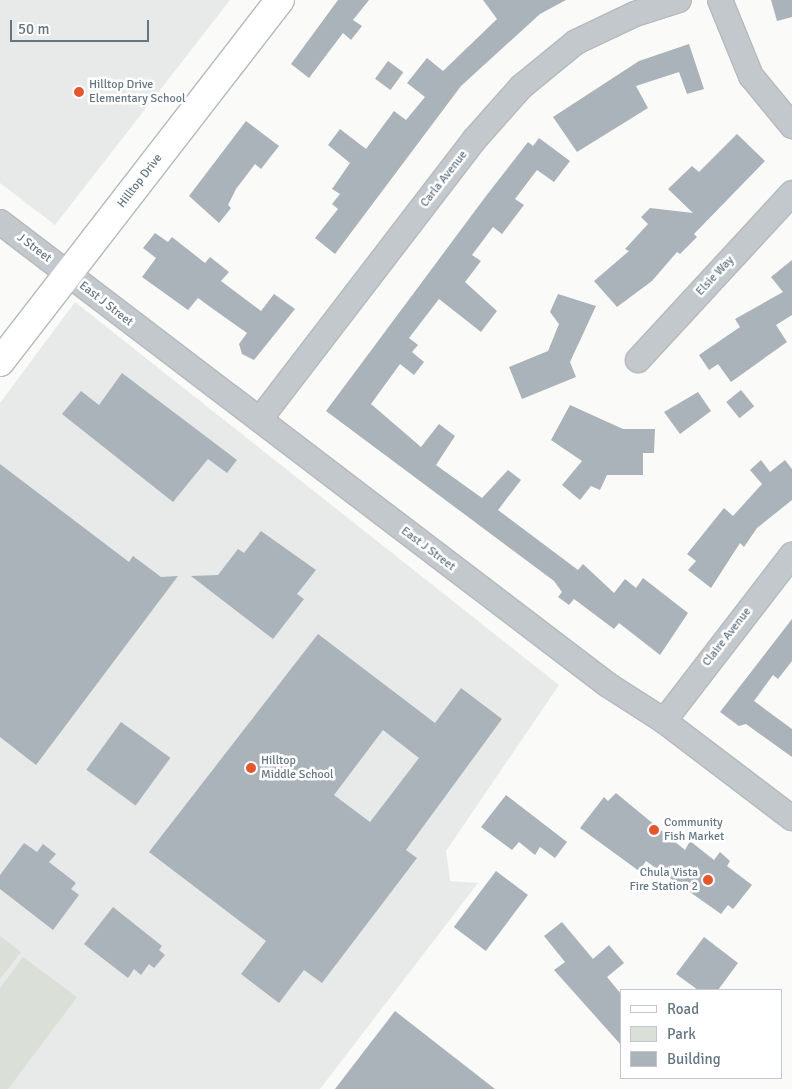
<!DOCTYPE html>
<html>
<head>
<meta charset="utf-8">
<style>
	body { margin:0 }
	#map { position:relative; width:792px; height:1089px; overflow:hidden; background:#fafaf8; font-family:Signika,sans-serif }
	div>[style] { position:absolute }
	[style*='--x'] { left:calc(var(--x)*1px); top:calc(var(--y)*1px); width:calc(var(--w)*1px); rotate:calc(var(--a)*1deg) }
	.built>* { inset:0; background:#e8e9e9 }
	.green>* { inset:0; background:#dadfd7 }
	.building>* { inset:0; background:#aab3b9; transform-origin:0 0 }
	.roads { filter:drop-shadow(1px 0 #b5babe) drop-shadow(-1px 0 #b5babe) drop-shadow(0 1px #b5babe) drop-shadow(0 -1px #b5babe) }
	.minor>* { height:24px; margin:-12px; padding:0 12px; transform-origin:12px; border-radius:12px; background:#c3c8cc }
	.major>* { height:28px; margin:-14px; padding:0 14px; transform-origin:14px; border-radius:14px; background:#fff }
	.dots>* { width:14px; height:14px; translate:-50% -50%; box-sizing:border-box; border:2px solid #fff; border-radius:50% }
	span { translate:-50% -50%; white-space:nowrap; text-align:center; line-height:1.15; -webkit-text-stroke:5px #fff; paint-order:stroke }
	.poi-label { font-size:12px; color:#657683 }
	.left { translate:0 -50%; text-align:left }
	.right { translate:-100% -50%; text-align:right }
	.street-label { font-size:12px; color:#657683 }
	.legend { position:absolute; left:620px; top:989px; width:162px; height:90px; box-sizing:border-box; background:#fff; border:1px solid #c1c8cd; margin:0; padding:6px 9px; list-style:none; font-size:15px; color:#657683 }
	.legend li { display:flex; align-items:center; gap:10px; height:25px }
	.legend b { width:25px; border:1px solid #c1c8cd }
	.scale { position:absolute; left:10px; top:20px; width:139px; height:22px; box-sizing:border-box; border:2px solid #657683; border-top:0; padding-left:6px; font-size:15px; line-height:18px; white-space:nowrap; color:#657683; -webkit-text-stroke:4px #fff; paint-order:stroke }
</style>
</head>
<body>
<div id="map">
	<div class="built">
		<div style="clip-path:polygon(0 0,230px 0,55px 225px,0 183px)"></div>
		<div style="clip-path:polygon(75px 302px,559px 685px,446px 851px,450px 881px,478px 883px,320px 1089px,0 1089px,0 403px)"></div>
	</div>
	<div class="green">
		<div style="clip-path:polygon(0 936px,21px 952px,0 979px)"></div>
		<div style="clip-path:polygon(23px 957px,77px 997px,8px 1089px,0 1089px,0 988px)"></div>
	</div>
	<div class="building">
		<div style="clip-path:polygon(338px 0,369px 0,353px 20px,362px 26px,351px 40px,343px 33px,309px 78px,291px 64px)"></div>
		<div style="clip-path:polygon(483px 0,566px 0,540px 14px,461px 86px,335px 254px,315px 238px,338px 209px,332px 204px,340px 194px,332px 189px,350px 163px,328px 145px,340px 129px,366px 149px,394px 111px,406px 120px,425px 97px,407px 83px,427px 58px,443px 71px,497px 19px)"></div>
		<div style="clip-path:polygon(771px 0,792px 0,792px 17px,777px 21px)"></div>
		<div style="clip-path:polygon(689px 44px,704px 89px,687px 94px,679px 72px,636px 86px,648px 108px,577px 152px,553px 117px,639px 61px)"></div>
		<div style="left:388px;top:61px;width:19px;height:22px;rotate:36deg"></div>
		<div style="clip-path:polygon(246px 121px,279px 146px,261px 169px,255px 164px,236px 189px,228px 205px,231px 208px,219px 223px,189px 196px)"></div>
		<div style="clip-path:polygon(737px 134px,765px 161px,694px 234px,697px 237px,680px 254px,677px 252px,652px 281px,617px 307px,594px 281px,629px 251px,625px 249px,648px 224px,641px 217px,650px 208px,693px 213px,668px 189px,692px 166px,699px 172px)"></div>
		<div style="clip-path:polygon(539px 138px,570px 161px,554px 182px,537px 170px,515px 199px,524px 205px,502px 234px,493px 227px,472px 255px,481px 261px,465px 282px,497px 311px,481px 332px,439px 299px,409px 338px,418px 345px,412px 352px,424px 362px,414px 375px,400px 364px,371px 404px,421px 447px,439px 424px,455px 436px,436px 465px,482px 498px,508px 470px,521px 480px,498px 510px,578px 570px,583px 564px,614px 593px,625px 579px,636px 588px,643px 578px,688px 613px,660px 655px,619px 623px,614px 629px,574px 599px,569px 605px,558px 597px,562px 592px,554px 581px,326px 411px,486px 196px,528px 142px,533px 146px)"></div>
		<div style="clip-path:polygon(155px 233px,168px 242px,172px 237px,205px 263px,210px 257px,229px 272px,221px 281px,261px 311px,274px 294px,295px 309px,254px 360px,242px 354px,239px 344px,247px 333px,213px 309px,198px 298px,188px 310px,142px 277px,156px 258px,143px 248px)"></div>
		<div style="clip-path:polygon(792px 260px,792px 315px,776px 325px,787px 342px,731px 382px,718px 364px,709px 370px,699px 355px,740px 327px,735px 319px,783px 292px,771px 277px)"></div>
		<div style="clip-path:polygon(558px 294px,596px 306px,570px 362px,576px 377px,522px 399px,509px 367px,548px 351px,559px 324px,550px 312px)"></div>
		<div style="clip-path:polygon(122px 373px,237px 460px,227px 473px,208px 459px,173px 502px,62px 414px,81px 391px,99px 405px)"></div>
		<div style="left:741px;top:390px;width:21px;height:19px;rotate:51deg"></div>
		<div style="clip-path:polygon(698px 392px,711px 411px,680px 434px,664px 412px)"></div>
		<div style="clip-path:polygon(570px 405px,623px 429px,655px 429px,654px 453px,643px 453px,643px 475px,607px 475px,600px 490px,591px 486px,580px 500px,562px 485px,582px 461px,551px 440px)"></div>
		<div style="clip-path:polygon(761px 460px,770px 472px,785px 460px,792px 469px,792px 500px,757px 528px,744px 547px,740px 543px,711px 588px,688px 570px,696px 561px,687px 554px,724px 508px,733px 516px,762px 484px,750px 470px)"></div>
		<div style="clip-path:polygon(0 464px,129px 562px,133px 556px,161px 577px,178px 576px,36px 765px,0 737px)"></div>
		<div style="clip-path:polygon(261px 531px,316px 570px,297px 594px,304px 599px,273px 639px,191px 576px,218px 575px,238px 549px,244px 553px)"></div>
		<div style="clip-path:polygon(792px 619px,792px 661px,778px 679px,773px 675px,754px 701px,792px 729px,792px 757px,746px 724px,739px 726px,720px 712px)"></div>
		<div style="clip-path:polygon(evenodd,318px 634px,435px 723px,461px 688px,502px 719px,406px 850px,417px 858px,322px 983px,304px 970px,279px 1003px,241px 974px,266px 941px,149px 852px,318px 634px,383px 730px,419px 758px,370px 822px,334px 795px,383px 730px)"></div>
		<div style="left:121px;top:722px;width:61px;height:59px;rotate:36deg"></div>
		<div style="clip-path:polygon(616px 793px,685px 850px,690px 841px,714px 860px,720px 852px,730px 861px,727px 866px,752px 885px,733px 909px,728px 905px,721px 914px,646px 861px,639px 871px,580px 828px,604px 797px,608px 801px)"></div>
		<div style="clip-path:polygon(506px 795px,567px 842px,555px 858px,540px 847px,535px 855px,519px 842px,512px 850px,481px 827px)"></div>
		<div style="clip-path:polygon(24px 843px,37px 852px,43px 844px,56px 854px,49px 862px,76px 883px,71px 889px,79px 895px,53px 930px,0 889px,0 875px)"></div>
		<div style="left:496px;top:871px;width:40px;height:70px;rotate:37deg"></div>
		<div style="clip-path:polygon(113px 907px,162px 946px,159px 950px,165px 955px,154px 968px,149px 964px,141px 975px,134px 969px,128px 978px,84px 944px)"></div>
		<div style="clip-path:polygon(562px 922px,593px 959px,609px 945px,624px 963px,607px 977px,621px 994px,621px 1045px,554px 970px,565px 962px,544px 936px)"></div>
		<div style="clip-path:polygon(704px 937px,738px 963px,718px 990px,698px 990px,676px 974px)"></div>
		<div style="clip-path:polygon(395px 1011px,495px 1089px,335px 1089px)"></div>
	</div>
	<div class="roads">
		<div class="minor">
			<div style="--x:720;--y:0;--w:82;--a:67.8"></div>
			<div style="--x:751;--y:76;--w:65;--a:50.6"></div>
			<div style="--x:0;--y:222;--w:764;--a:37.29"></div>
			<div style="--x:608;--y:685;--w:67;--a:32.7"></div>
			<div style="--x:664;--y:721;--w:161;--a:37.2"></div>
			<div style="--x:638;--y:360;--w:227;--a:-47.3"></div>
			<div style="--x:260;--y:419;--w:352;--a:-52.5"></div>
			<div style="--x:474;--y:140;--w:71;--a:-48.4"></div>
			<div style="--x:521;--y:87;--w:71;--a:-39.3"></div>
			<div style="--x:576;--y:42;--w:65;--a:-25.4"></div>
			<div style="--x:635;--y:14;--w:46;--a:-17.7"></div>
			<div style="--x:664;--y:721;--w:210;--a:-52.4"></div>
		</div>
		<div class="major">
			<div style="--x:0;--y:362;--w:458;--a:-52.3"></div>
		</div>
	</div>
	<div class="dots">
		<div style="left:79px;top:92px;background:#e4572e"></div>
		<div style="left:251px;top:768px;background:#e4572e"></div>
		<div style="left:654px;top:830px;background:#e4572e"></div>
		<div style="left:708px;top:880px;background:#e4572e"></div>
	</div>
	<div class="poi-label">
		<span class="left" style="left:89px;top:92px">Hilltop Drive<br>Elementary School</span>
		<span class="left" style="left:261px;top:768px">Hilltop<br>Middle School</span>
		<span class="left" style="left:664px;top:830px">Community<br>Fish Market</span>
		<span class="right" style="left:698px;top:880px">Chula Vista<br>Fire Station 2</span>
	</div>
	<div class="street-label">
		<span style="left:444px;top:179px;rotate:-52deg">Carla Avenue</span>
		<span style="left:140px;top:181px;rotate:-52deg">Hilltop Drive</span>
		<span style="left:34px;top:248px;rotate:37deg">J Street</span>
		<span style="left:715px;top:276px;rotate:-47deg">Elsie Way</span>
		<span style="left:106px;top:304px;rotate:38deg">East J Street</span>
		<span style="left:428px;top:549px;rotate:37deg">East J Street</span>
		<span style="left:727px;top:637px;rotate:-52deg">Claire Avenue</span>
	</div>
	<ul class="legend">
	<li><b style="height:6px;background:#fff"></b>Road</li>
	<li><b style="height:14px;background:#dadfd7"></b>Park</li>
	<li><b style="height:14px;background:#aab3b9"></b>Building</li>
	</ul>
	<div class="scale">50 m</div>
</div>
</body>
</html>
